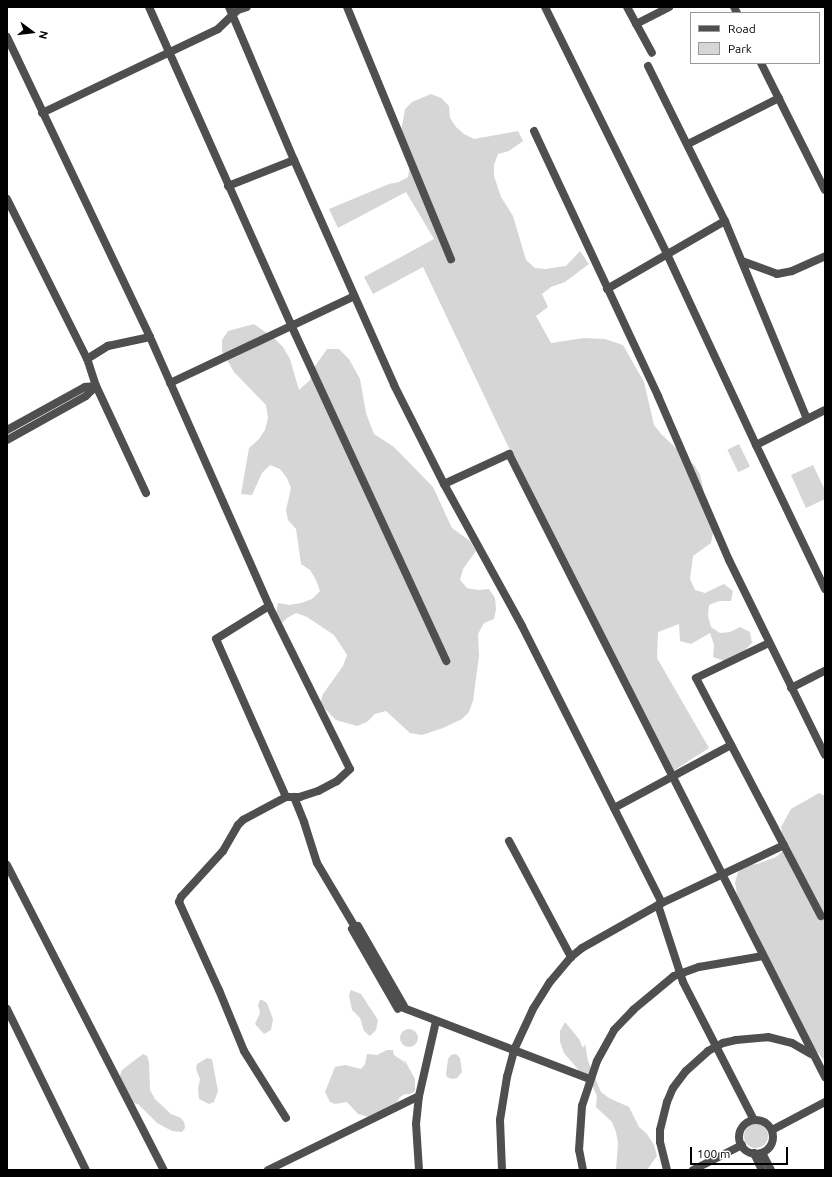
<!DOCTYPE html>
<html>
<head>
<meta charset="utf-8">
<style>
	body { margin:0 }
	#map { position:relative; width:832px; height:1177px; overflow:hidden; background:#fff; font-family:Ubuntu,sans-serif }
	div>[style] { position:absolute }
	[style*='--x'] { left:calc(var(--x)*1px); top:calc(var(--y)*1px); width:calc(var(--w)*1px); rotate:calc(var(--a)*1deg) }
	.green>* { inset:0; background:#d6d6d6; transform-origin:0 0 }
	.round { border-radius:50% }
	.minor>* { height:8px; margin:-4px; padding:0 4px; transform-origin:4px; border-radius:4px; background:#4f4f4f }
	.minor>.ring { margin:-4px; padding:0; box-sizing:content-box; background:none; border:8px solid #4f4f4f; border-radius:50% }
	span { translate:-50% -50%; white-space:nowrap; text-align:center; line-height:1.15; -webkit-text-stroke:3.5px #fff; paint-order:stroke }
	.frame { position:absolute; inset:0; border:8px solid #000; pointer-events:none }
	.legend { position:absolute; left:690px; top:12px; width:130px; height:52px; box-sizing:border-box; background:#fff; border:1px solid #999; margin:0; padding:5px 7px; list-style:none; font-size:12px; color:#000 }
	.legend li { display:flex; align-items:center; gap:8px; height:20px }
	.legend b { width:20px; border:1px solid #999 }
	.north { position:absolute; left:12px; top:12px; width:40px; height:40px; -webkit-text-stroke:3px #fff; paint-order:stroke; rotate:105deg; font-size:11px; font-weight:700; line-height:16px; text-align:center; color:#000 }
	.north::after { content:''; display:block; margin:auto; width:14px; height:18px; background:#000; clip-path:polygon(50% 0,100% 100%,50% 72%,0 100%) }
	.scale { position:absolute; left:690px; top:1147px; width:98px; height:18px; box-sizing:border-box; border:2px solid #000; border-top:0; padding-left:5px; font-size:12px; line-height:14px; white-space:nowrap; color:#000; -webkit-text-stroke:3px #fff; paint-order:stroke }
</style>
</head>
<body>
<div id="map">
	<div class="green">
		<div style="clip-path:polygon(431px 94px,441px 98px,449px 106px,450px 118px,456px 127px,464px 134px,474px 139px,518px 131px,523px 141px,509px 151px,498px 154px,494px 165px,494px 176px,501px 197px,513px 216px,526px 260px,535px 268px,545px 269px,566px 266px,580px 251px,589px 264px,565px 282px,551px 287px,542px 294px,548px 307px,536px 316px,551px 343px,584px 338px,605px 339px,623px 345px,644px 382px,654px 425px,661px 434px,695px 466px,700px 475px,713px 532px,711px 543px,693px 556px,690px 579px,695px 590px,705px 593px,724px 584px,733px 591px,731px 601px,719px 601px,709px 605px,708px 616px,711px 627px,720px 633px,730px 632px,740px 627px,750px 632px,752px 643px,744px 651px,724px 661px,713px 657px,714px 645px,710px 633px,691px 644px,680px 641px,679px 624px,658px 632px,657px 658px,709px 748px,673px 771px,507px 444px,423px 267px,373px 294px,364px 277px,434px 239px,406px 192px,338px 228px,329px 209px,389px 184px,399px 182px,408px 177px,410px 165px,401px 132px,405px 109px,412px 102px)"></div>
		<div style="clip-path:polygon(254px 324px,275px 339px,283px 347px,290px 359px,299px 390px,310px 380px,313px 369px,327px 349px,339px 349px,349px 359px,360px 379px,366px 413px,374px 434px,394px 447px,433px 487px,452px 528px,470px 541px,476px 551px,463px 569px,460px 580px,467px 588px,478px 590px,489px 589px,495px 598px,496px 609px,494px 619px,484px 623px,478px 634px,479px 656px,473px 701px,469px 712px,462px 719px,443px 728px,422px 735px,410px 733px,386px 711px,375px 714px,367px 722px,357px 726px,336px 720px,320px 704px,323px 694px,343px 666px,347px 655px,334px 635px,307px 617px,296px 613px,287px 618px,279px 626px,276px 614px,278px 603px,289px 605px,301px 603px,312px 599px,320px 591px,316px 580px,310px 570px,301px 564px,296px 529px,288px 520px,286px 510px,291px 488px,287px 478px,280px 469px,270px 465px,262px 473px,252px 495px,241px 494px,249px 448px,259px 439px,265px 430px,268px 418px,266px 405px,234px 372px,222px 351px,222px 340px,228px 331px)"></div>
		<div style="left:739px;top:444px;width:25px;height:13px;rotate:64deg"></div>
		<div style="clip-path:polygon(813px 465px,825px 490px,825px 499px,806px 508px,791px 475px)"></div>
		<div style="clip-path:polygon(819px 793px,825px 796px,825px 1061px,808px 1041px,767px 963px,757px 933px,739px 905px,735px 883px,738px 872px,746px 865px,757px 864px,776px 857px,788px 846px,783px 837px,781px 827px,791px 809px)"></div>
		<div style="clip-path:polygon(351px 990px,361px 994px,378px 1020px,376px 1030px,370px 1036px,364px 1031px,360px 1018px,352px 1010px,349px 995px)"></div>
		<div style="clip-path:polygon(260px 1000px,262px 1000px,267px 1003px,273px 1019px,271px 1030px,264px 1034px,255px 1024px,260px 1013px,258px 1005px)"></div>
		<div style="clip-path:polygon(565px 1022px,579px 1039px,583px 1048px,585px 1044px,588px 1061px,601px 1092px,609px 1098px,629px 1107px,639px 1127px,647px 1134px,654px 1145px,657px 1156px,647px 1170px,616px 1170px,618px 1143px,616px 1132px,612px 1122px,596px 1107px,597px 1096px,593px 1087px,564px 1053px,560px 1042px,560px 1031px)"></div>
		<div class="round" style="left:400px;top:1029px;width:18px;height:18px"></div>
		<div style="clip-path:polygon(387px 1050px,393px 1050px,394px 1055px,403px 1061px,405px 1064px,404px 1059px,415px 1079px,415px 1091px,410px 1094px,405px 1094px,400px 1097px,391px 1111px,369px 1117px,358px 1114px,347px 1102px,335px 1104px,330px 1102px,325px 1092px,335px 1067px,345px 1065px,361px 1069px,365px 1064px,367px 1054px,377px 1055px)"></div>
		<div style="clip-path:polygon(143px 1054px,147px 1056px,149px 1062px,150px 1090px,155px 1099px,171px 1114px,181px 1118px,184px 1122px,185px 1128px,182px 1132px,172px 1131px,157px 1123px,138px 1104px,133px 1103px,122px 1091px,120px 1075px,122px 1070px)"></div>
		<div style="clip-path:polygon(456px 1054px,460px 1058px,462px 1072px,457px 1078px,452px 1079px,447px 1077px,446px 1074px,448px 1059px,451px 1055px)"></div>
		<div style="clip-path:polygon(207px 1058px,212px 1059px,218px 1091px,214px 1102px,209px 1104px,199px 1099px,198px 1089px,200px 1079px,196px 1069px,197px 1064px)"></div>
		<div class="round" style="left:744px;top:1124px;width:24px;height:24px"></div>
	</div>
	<div class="minor">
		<div style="--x:149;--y:7;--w:350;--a:65.9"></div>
		<div style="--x:292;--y:327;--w:368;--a:65.2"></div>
		<div style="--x:229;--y:7;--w:166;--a:67"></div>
		<div style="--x:294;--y:160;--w:246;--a:66"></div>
		<div style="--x:394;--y:385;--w:111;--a:63.2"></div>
		<div style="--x:444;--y:484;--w:162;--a:61.2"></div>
		<div style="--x:522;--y:626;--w:310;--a:63.2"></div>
		<div style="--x:347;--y:7;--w:273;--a:67.6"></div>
		<div style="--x:545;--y:7;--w:275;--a:63.7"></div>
		<div style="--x:667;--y:254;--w:211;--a:65"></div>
		<div style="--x:756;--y:445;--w:160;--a:64.4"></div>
		<div style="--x:627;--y:7;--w:52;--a:61.5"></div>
		<div style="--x:734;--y:7;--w:7;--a:63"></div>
		<div style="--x:636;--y:24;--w:37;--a:-27"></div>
		<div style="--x:7;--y:37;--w:332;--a:64.5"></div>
		<div style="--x:150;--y:337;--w:294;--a:66.1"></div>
		<div style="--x:269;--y:606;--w:182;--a:63.6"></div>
		<div style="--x:350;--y:769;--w:18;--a:137"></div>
		<div style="--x:337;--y:781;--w:21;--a:152"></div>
		<div style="--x:318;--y:791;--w:19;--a:162"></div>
		<div style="--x:300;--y:797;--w:14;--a:180"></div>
		<div style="--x:286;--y:797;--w:49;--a:151.9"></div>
		<div style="--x:243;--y:820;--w:7;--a:135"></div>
		<div style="--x:238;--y:825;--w:30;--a:120"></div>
		<div style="--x:223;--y:851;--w:62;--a:132.4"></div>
		<div style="--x:181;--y:897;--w:5;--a:112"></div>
		<div style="--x:179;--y:902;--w:97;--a:65.6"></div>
		<div style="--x:219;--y:990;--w:66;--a:67.7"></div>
		<div style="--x:244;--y:1051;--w:79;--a:57.9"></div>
		<div style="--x:761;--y:63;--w:142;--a:63.3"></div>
		<div style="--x:648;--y:66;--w:173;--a:63.6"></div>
		<div style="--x:725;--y:221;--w:214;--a:67.5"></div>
		<div style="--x:42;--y:113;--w:195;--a:-25.5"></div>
		<div style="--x:218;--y:29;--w:28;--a:-44"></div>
		<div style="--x:238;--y:10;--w:9;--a:-18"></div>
		<div style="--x:534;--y:131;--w:293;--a:64.9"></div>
		<div style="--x:658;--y:396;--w:179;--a:66.6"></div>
		<div style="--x:729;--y:560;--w:217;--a:63.8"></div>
		<div style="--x:688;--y:144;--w:102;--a:-26.8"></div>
		<div style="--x:228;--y:186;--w:71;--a:-21.5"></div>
		<div style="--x:7;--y:199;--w:179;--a:63.4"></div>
		<div style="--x:742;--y:261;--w:37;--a:20"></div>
		<div style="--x:777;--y:274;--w:15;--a:-11"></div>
		<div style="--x:792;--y:271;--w:36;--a:-24"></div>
		<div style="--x:607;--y:289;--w:136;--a:-30"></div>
		<div style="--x:170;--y:383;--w:202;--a:-25.2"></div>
		<div style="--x:7;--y:430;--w:89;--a:-28.9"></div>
		<div style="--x:85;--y:387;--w:11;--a:-5"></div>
		<div style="--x:7;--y:440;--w:90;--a:-29.1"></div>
		<div style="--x:86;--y:396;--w:14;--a:-45"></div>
		<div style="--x:756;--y:445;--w:77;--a:-26.9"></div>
		<div style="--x:444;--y:484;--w:72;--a:-24.8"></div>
		<div style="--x:509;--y:454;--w:699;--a:63.1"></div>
		<div style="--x:146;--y:493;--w:118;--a:-115"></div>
		<div style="--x:96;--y:386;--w:28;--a:-108"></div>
		<div style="--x:87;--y:359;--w:25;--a:-32"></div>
		<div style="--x:108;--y:346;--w:43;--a:-12.1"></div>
		<div style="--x:269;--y:606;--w:62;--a:148.1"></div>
		<div style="--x:216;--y:639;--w:173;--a:66.1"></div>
		<div style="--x:769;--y:643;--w:81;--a:154.4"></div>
		<div style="--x:696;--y:678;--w:269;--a:62.3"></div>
		<div style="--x:791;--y:688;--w:38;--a:-27"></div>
		<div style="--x:294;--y:797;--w:27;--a:68"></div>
		<div style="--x:304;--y:822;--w:43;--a:72.4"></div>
		<div style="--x:317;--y:863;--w:74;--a:59.3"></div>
		<div style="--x:614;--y:808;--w:133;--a:-28.3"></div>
		<div style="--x:509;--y:841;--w:132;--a:61.9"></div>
		<div style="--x:7;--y:865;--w:343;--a:62.8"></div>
		<div style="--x:658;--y:905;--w:81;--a:72"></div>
		<div style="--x:683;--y:982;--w:155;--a:62.8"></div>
		<div style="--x:358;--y:926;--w:92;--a:60.1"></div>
		<div style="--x:352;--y:929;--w:92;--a:60.1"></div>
		<div style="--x:401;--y:1007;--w:202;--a:20.9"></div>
		<div style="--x:7;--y:1009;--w:179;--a:63.9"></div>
		<div class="ring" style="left:739px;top:1120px;width:26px;height:26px"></div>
		<div style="--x:772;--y:1130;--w:60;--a:-27.8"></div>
		<div style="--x:754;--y:1153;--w:19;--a:65"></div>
		<div style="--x:762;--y:1153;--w:19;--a:62"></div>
		<div style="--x:268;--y:1170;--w:168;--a:-26.1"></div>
		<div style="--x:419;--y:1170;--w:46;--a:-93.7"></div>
		<div style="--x:416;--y:1124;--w:28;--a:-84"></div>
		<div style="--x:419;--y:1096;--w:77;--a:-77.2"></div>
		<div style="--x:502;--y:1170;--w:50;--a:-92.3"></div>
		<div style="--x:500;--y:1120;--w:44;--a:-80.8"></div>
		<div style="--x:507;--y:1077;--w:28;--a:-75"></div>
		<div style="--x:514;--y:1050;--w:45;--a:-65.1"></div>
		<div style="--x:533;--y:1009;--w:32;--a:-58"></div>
		<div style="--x:550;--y:982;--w:33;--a:-50"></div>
		<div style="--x:571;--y:957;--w:14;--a:-39"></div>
		<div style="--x:582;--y:948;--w:92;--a:-29.4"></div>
		<div style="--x:662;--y:903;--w:135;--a:-25.4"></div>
		<div style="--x:583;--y:1170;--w:20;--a:-101"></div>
		<div style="--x:579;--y:1150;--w:44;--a:-86.1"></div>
		<div style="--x:582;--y:1106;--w:47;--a:-71.6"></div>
		<div style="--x:597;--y:1061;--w:35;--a:-61"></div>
		<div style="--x:614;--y:1030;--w:28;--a:-46"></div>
		<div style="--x:633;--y:1010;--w:53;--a:-39.7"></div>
		<div style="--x:674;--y:976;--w:27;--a:-20"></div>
		<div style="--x:699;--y:967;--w:65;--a:-9.8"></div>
		<div style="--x:667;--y:1170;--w:29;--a:-104"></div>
		<div style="--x:660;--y:1142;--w:12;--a:-90"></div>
		<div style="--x:660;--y:1130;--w:29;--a:-76"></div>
		<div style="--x:667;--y:1102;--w:15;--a:-67"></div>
		<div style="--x:673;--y:1088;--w:21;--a:-53"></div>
		<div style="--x:686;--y:1071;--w:30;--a:-42"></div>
		<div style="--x:708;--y:1051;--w:17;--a:-28"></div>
		<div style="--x:723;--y:1043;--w:13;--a:-13"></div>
		<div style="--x:736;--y:1040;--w:32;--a:-5"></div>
		<div style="--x:768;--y:1037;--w:25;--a:14"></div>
		<div style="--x:792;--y:1043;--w:22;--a:30"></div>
		<div style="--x:693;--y:1170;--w:55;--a:-27"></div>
	</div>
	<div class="frame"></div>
	<ul class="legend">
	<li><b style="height:5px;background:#4f4f4f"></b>Road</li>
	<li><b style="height:11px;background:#d6d6d6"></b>Park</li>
	</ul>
	<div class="north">N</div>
	<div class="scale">100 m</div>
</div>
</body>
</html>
